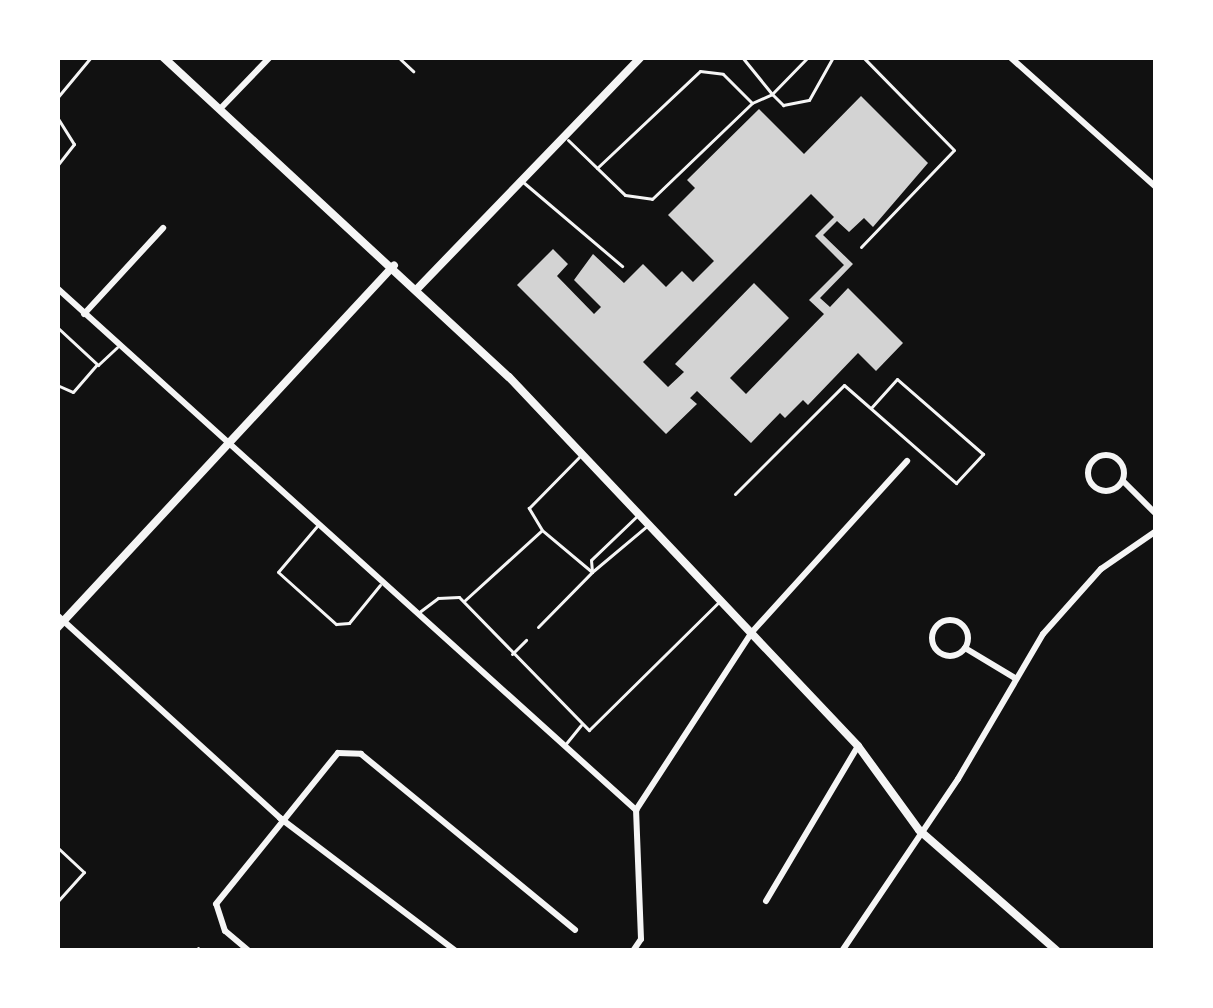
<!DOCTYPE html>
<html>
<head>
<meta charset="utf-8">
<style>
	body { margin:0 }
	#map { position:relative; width:1213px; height:1008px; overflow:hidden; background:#111; font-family:Arial,sans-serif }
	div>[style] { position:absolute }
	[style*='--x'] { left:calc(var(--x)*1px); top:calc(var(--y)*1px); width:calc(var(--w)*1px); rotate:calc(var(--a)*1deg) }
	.building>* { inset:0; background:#d3d3d3 }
	.service>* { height:3px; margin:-1.5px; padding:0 1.5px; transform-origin:1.5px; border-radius:1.5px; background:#f5f5f5 }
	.minor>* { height:6px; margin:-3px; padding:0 3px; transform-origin:3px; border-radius:3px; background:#f5f5f5 }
	.minor>.ring { margin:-3px; padding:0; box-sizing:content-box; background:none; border:6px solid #f5f5f5; border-radius:50% }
	.tertiary>* { height:8px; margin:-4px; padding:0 4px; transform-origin:4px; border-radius:4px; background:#f5f5f5 }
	span { translate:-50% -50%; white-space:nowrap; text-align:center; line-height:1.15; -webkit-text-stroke:9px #fff; paint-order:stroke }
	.frame { position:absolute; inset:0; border:60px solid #fff; pointer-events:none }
</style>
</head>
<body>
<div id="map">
	<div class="building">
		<div style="clip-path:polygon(evenodd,861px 96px,928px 163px,873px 227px,864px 218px,849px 232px,837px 221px,823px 235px,853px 264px,820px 298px,830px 307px,848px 288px,903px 343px,876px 371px,858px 353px,808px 405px,803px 400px,785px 418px,780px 413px,751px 443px,697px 391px,690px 398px,697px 404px,666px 434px,517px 285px,553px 249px,568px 264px,557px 276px,594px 314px,601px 307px,574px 280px,593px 254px,624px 283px,643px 264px,666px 287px,682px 271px,693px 282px,714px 261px,668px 215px,695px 188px,687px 180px,759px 109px,804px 154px,861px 96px,811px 194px,834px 217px,815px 236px,844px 265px,809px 300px,824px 314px,746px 394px,730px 378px,789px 318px,754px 283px,675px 364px,684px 372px,668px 387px,643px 362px,811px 194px)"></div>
	</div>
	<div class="service">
		<div style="--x:398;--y:57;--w:21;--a:43"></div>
		<div style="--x:808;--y:57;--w:52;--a:134.2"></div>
		<div style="--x:772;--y:94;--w:16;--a:45"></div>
		<div style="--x:783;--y:105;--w:26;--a:-11"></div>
		<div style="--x:809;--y:100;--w:49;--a:-60.8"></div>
		<div style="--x:57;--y:98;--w:53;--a:-50.3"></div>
		<div style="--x:57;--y:117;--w:32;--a:58"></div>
		<div style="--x:74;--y:144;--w:28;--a:128"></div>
		<div style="--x:568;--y:140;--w:79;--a:44"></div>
		<div style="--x:625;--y:195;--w:27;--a:8"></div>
		<div style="--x:652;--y:199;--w:139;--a:-43.8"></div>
		<div style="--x:752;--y:103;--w:22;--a:-24"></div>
		<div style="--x:772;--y:94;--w:48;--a:-129"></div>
		<div style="--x:597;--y:168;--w:141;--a:-43.3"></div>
		<div style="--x:700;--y:71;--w:23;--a:7"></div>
		<div style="--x:723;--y:74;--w:40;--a:45"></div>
		<div style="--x:523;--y:182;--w:130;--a:40.3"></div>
		<div style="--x:861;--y:247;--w:134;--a:-46.2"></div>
		<div style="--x:954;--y:150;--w:130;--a:-134.4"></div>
		<div style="--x:57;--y:327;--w:56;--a:42.8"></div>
		<div style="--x:98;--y:365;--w:26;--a:-43"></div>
		<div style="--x:57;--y:385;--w:17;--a:24"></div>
		<div style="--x:73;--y:392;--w:35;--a:-49"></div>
		<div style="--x:735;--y:494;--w:154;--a:-45"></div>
		<div style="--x:844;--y:385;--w:149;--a:41.2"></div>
		<div style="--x:956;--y:483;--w:40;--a:-47"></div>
		<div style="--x:983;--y:454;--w:114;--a:-138.9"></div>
		<div style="--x:897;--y:379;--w:39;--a:132"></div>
		<div style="--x:639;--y:514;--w:66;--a:136.2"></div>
		<div style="--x:591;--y:560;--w:12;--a:85"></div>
		<div style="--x:592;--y:572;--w:73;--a:-40"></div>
		<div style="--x:317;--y:526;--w:60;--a:130.3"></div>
		<div style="--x:278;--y:572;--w:78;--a:41.9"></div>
		<div style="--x:336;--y:624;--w:13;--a:-4"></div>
		<div style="--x:349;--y:623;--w:49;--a:-50.8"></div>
		<div style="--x:464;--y:601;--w:105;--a:-42.3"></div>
		<div style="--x:542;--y:530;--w:26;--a:-121"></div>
		<div style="--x:529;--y:508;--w:76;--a:-45.5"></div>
		<div style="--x:418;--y:613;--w:25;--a:-37"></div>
		<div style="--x:438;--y:598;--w:21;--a:-3"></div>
		<div style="--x:459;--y:597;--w:186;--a:45.7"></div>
		<div style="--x:589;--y:730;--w:184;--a:-44.6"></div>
		<div style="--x:538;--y:627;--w:77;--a:-45.5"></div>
		<div style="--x:592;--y:572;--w:64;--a:-140.1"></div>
		<div style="--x:512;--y:654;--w:20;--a:-45"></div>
		<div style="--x:564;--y:746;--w:27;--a:-51"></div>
		<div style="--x:57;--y:847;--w:37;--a:43"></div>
		<div style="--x:84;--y:872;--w:40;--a:132"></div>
		<div style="--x:198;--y:948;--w:4;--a:45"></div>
	</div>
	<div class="minor">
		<div style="--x:1010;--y:57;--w:195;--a:41.7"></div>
		<div style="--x:220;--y:109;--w:72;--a:-46.1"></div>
		<div style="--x:57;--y:288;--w:780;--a:42.04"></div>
		<div style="--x:84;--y:314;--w:117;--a:-47.4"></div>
		<div class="ring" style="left:1088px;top:455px;width:30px;height:30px"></div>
		<div style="--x:1123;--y:481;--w:47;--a:45"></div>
		<div style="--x:57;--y:615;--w:302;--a:42.3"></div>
		<div style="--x:280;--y:818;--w:221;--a:37.1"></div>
		<div class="ring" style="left:932px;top:620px;width:30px;height:30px"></div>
		<div style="--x:965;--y:648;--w:58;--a:31"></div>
		<div style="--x:766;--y:901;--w:180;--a:-59.3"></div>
		<div style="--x:249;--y:951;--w:31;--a:-140"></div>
		<div style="--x:225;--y:931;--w:28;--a:-108"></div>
		<div style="--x:216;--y:904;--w:194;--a:-51.1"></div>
		<div style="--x:338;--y:753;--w:23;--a:2"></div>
		<div style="--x:361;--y:754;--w:277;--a:39.4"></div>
		<div style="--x:633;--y:951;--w:14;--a:-56"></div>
		<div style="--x:641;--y:939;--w:129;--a:-92.2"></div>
		<div style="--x:636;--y:810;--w:212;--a:-56.9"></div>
		<div style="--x:752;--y:632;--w:231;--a:-47.8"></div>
		<div style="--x:842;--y:951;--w:207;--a:-56"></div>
		<div style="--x:958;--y:779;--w:168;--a:-59.6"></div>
		<div style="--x:1043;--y:634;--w:87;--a:-48.3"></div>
		<div style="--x:1101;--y:569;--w:67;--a:-34.6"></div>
	</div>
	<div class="tertiary">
		<div style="--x:163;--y:57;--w:471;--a:42.8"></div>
		<div style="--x:509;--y:377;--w:508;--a:46.6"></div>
		<div style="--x:858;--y:746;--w:104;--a:54"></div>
		<div style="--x:919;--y:830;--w:184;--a:41.2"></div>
		<div style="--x:418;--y:288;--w:321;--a:-46"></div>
		<div style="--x:57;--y:628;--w:495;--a:-47.1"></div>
	</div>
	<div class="frame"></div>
</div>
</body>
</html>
